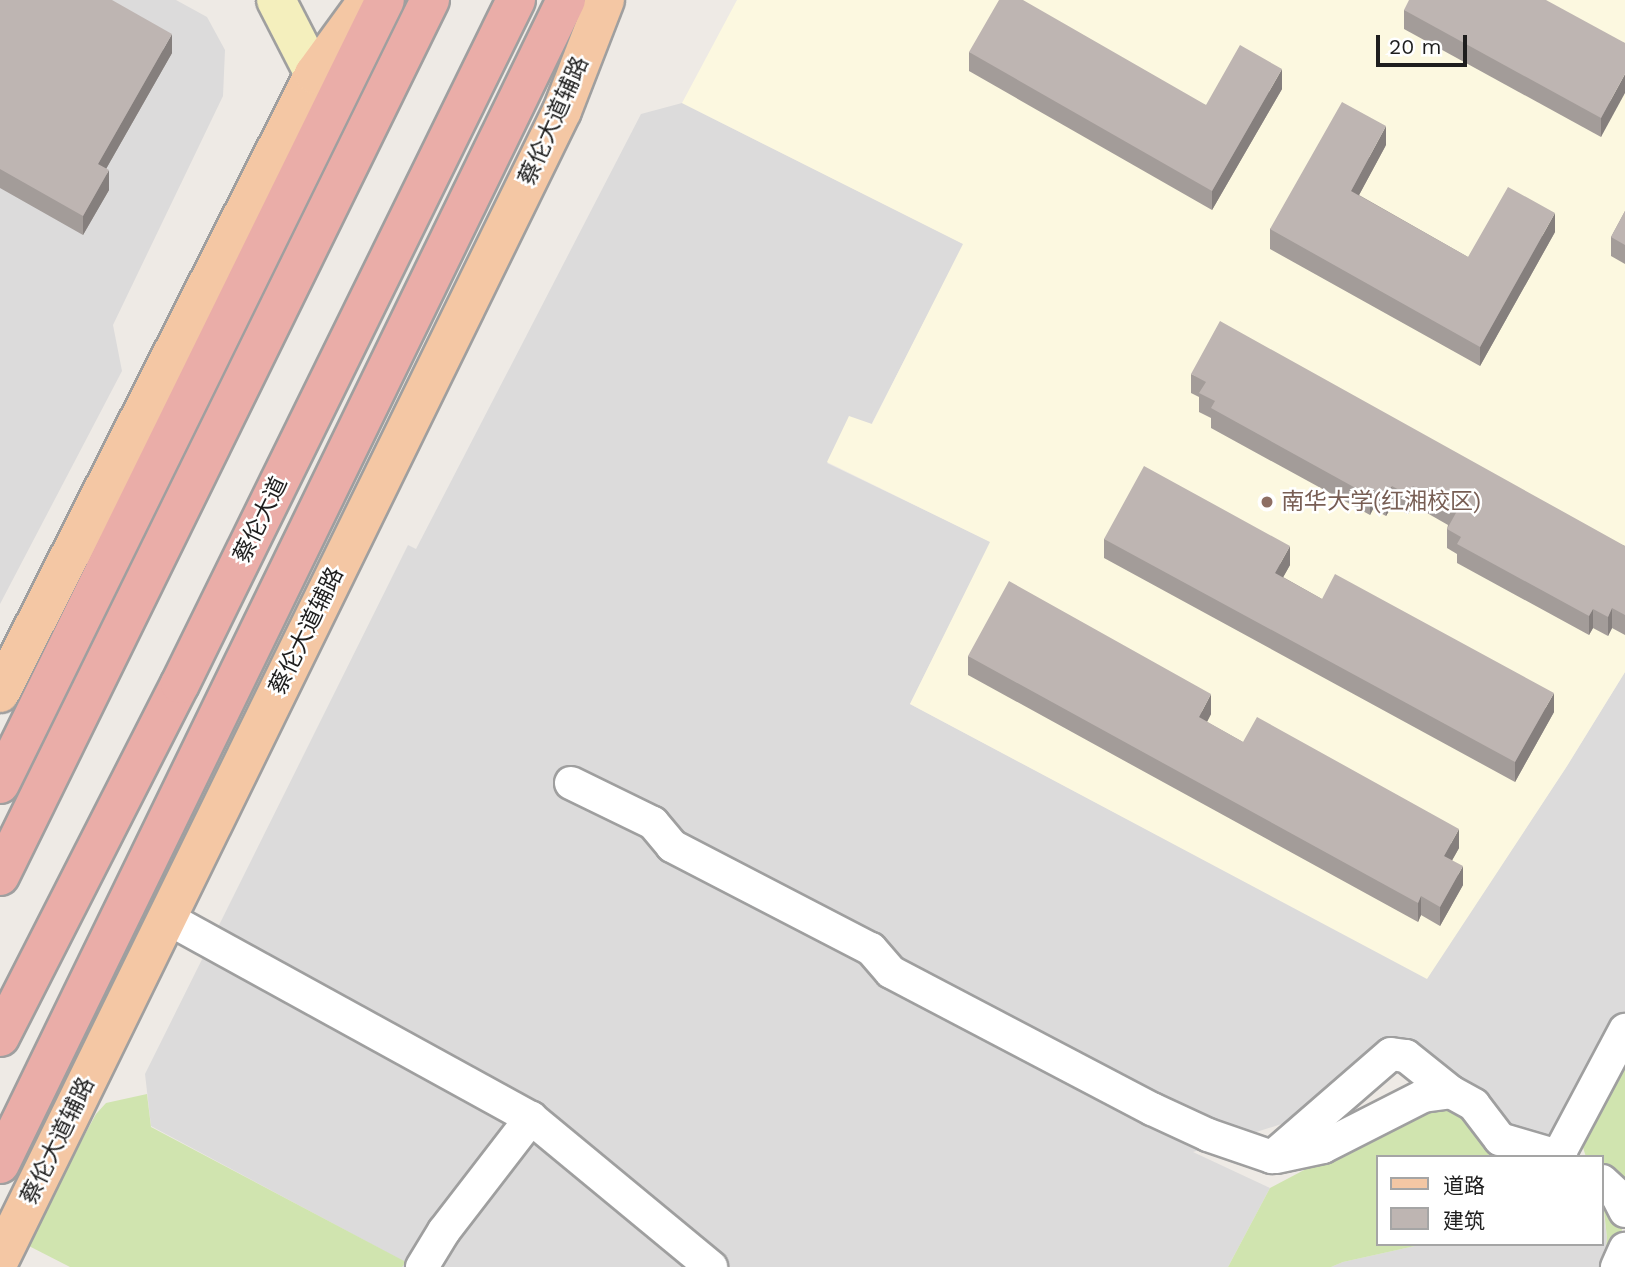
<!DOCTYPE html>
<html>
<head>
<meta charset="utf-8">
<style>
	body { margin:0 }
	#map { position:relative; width:1625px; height:1267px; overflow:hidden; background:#eeeae5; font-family:"Work Sans","Noto Sans SC",sans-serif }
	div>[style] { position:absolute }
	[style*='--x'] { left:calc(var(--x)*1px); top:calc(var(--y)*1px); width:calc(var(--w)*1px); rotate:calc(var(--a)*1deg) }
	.residential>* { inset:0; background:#dcdbdb }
	.education>* { inset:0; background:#fcf8e0 }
	.grass>* { inset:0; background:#d0e4af }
	.roads { filter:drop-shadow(2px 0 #9f9f9f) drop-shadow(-2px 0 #9f9f9f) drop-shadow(0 2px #9f9f9f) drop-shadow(0 -2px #9f9f9f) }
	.minor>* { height:32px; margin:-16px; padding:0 16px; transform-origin:16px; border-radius:16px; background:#fff }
	.secondary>* { height:38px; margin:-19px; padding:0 19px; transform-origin:19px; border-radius:19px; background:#f4efbd }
	.primary>* { height:38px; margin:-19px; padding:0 19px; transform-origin:19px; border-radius:19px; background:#f4c7a4 }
	.trunk>* { height:38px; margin:-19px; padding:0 19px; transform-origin:19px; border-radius:19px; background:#eaada8 }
	.wall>* { inset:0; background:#a39c99 }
	.shaded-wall>* { inset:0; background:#857f7d }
	.building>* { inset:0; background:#beb5b2 }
	.dots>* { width:19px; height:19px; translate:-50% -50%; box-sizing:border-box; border:4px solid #fff; border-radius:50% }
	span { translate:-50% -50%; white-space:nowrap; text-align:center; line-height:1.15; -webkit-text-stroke:5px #fff; paint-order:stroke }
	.street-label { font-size:23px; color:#1e1e1e }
	.education-label { font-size:23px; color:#785e54 }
	.left { translate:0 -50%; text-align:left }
	.legend { position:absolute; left:1376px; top:1155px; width:228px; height:91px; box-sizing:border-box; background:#fff; border:2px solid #a5a5a5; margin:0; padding:9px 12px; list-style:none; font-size:21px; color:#1e1e1e }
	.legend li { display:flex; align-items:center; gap:14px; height:35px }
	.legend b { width:35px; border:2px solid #a5a5a5 }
	.scale { position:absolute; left:1376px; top:35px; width:91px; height:32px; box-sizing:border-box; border:4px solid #1e1e1e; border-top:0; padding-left:9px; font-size:21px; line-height:24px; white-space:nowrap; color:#1e1e1e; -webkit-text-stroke:5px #fff; paint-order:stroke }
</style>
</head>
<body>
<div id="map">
	<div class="residential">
		<div style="clip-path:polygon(0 0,176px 0,207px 17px,225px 50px,223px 96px,113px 325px,122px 371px,0 604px)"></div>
		<div style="clip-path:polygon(682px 103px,964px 244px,871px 425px,827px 463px,991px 542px,910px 704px,1427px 978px,1567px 766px,1625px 672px,1625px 1052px,1583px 1127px,1526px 1140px,1410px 1042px,1291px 1121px,1193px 1152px,1270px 1188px,1228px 1267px,402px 1267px,405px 1262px,151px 1126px,145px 1074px,408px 545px,416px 549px,641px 114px)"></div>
		<div style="clip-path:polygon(1603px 1206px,1607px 1238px,1604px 1267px,1331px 1267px,1343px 1262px,1424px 1244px,1602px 1244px)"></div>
	</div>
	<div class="education">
		<div style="clip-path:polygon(737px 0,1625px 0,1625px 672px,1567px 766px,1427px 979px,910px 704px,990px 542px,827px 462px,849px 416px,872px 424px,963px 244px,682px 103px)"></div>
	</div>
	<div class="grass">
		<div style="clip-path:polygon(1625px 1052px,1625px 1192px,1610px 1170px,1602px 1165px,1602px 1157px,1586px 1157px,1580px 1138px)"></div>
		<div style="clip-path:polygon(147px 1094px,151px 1127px,406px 1262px,402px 1267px,70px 1267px,25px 1244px,96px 1114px,106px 1103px)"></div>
		<div style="clip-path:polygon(1453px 1100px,1534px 1157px,1378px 1157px,1378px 1244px,1424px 1244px,1343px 1262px,1331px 1267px,1228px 1267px,1270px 1188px,1429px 1104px)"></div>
		<div style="clip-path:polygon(1602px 1192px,1615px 1204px,1622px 1229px,1620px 1242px,1604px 1267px,1607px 1238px)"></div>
	</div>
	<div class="roads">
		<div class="minor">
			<div style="--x:571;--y:783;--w:91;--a:26"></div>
			<div style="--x:653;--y:823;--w:30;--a:50"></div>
			<div style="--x:672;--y:846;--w:224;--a:27.4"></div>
			<div style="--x:871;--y:949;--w:30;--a:49"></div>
			<div style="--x:891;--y:972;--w:295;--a:27.7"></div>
			<div style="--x:1152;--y:1109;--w:62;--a:24.9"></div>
			<div style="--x:1208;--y:1135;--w:68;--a:19"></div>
			<div style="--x:1272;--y:1157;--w:157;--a:-40.9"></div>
			<div style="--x:1391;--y:1054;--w:15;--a:8"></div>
			<div style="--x:1406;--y:1056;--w:58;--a:38.7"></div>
			<div style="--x:167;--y:918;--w:415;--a:28.8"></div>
			<div style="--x:531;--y:1118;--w:234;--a:39.6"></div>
			<div style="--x:1558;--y:1156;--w:143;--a:-62"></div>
			<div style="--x:1276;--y:1157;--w:48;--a:-12"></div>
			<div style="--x:1323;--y:1147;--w:112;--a:-27"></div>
			<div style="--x:1423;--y:1096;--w:28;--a:-8"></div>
			<div style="--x:1451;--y:1092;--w:26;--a:29"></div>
			<div style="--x:1474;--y:1105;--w:43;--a:52.6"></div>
			<div style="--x:1500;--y:1139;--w:64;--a:16.4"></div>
			<div style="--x:1602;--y:1181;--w:21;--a:43"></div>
			<div style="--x:1617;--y:1195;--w:18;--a:63"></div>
			<div style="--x:422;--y:1267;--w:42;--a:-58.6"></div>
			<div style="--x:444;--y:1231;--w:143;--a:-52.4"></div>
			<div style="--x:1617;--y:1267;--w:20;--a:-66"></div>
		</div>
		<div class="secondary">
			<div style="--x:276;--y:0;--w:83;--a:62.8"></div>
		</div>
		<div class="primary">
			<div style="--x:0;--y:693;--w:694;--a:-63.1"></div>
			<div style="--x:314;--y:74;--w:92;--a:-53.9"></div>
			<div style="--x:0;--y:1259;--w:1278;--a:-63.92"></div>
			<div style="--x:562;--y:111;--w:119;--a:-68.8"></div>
		</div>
		<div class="trunk">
			<div style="--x:0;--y:784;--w:873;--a:-63.85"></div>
			<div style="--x:0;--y:876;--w:976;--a:-63.86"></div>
			<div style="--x:0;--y:1037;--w:396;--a:-63"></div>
			<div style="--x:180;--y:684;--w:762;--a:-63.84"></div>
			<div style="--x:0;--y:1164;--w:1294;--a:-64.07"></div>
		</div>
	</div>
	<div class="wall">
		<div style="clip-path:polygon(0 0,172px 53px,106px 169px,109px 190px,83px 235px,0 188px)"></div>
		<div style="clip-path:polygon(1404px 10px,1625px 43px,1601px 137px,1404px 29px)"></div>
		<div style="clip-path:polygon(969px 52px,1206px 105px,1282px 89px,1212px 210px,969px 71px)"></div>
		<div style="clip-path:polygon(1386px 145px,1359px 195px,1468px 257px,1555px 232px,1480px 366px,1270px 249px,1270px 229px)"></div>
		<div style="clip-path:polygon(1625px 211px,1625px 264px,1611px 256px,1611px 237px)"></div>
		<div style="clip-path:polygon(1191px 374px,1625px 546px,1625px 635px,1612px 628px,1608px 636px,1593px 628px,1589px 635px,1457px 563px,1457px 554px,1447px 548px,1447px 529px,1448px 525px,1413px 505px,1408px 514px,1392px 506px,1386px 516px,1373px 509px,1370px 515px,1211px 428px,1211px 418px,1199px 412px,1199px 397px,1191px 393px)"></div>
		<div style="clip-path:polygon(1104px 539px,1290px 565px,1283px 577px,1322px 599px,1554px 712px,1515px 782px,1104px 558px)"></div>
		<div style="clip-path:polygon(968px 656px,1211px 714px,1207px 722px,1243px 742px,1459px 848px,1452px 860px,1463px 885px,1440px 926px,1421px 915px,1418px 922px,968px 675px)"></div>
	</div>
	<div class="shaded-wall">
		<div style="clip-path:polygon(172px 34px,172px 53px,98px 183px,98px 164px)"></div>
		<div style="clip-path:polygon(1282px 69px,1282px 89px,1212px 210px,1212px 191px)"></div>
		<div style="clip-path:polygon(1625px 74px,1625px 93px,1601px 137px,1601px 118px)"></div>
		<div style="clip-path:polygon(1386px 126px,1386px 145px,1351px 210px,1351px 191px)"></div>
		<div style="clip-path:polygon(109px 170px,109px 190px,83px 235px,83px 216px)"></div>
		<div style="clip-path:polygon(1555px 213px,1555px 232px,1480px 366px,1480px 347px)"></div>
		<div style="clip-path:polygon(1392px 486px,1392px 506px,1386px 516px,1386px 497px)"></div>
		<div style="clip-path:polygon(1413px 486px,1413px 505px,1408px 514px,1408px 495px)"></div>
		<div style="clip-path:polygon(1373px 490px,1373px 509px,1370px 515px,1370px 496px)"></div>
		<div style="clip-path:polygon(1290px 546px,1290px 565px,1275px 592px,1275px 573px)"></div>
		<div style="clip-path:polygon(1612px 608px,1612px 628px,1608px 636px,1608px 617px)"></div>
		<div style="clip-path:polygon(1593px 609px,1593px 628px,1589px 635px,1589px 616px)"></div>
		<div style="clip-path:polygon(1554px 693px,1554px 712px,1515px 782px,1515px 762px)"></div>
		<div style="clip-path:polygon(1211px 694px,1211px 714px,1199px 737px,1199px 717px)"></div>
		<div style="clip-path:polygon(1459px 829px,1459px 848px,1444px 875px,1444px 856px)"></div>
		<div style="clip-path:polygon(1463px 866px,1463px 885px,1440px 926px,1440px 907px)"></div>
		<div style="clip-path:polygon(1421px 896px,1421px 915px,1418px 922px,1418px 903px)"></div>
	</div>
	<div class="building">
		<div style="clip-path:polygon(0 0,112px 0,172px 34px,98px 164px,109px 170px,83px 216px,0 169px)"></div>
		<div style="clip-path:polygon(999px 0,1023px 0,1206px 105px,1240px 45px,1282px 69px,1212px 191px,969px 52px)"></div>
		<div style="clip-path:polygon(1409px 0,1546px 0,1625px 43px,1625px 74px,1601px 118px,1404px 10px)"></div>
		<div style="clip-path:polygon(1342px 102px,1386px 126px,1351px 191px,1468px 257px,1508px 187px,1555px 213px,1480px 347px,1270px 229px)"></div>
		<div style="clip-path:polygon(1625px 211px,1625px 245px,1611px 237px)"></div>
		<div style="clip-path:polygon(1220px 321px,1625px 546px,1625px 615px,1612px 608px,1608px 617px,1593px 609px,1589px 616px,1457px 544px,1461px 537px,1447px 529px,1457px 511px,1413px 486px,1408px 495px,1392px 486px,1386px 497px,1373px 490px,1370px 496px,1211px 408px,1215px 401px,1199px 393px,1206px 382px,1191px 374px)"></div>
		<div style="clip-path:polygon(1144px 466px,1290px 546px,1275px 573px,1322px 599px,1335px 574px,1554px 693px,1515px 762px,1104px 539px)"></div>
		<div style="clip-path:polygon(1009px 581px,1211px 694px,1199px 717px,1243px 742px,1257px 717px,1459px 829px,1444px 856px,1463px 866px,1440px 907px,1421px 896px,1418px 903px,968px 656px)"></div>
	</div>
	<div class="dots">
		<div style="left:1267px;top:502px;background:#8d6e63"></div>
	</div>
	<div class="street-label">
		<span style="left:554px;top:121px;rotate:-66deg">蔡伦大道辅路</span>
		<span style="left:261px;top:520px;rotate:-64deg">蔡伦大道</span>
		<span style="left:307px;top:631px;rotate:-64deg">蔡伦大道辅路</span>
		<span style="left:58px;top:1141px;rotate:-64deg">蔡伦大道辅路</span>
	</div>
	<div class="education-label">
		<span class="left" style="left:1281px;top:502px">南华大学(红湘校区)</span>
	</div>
	<ul class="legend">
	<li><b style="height:9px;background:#f4c7a4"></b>道路</li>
	<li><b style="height:19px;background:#beb5b2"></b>建筑</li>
	</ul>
	<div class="scale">20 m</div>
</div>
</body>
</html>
